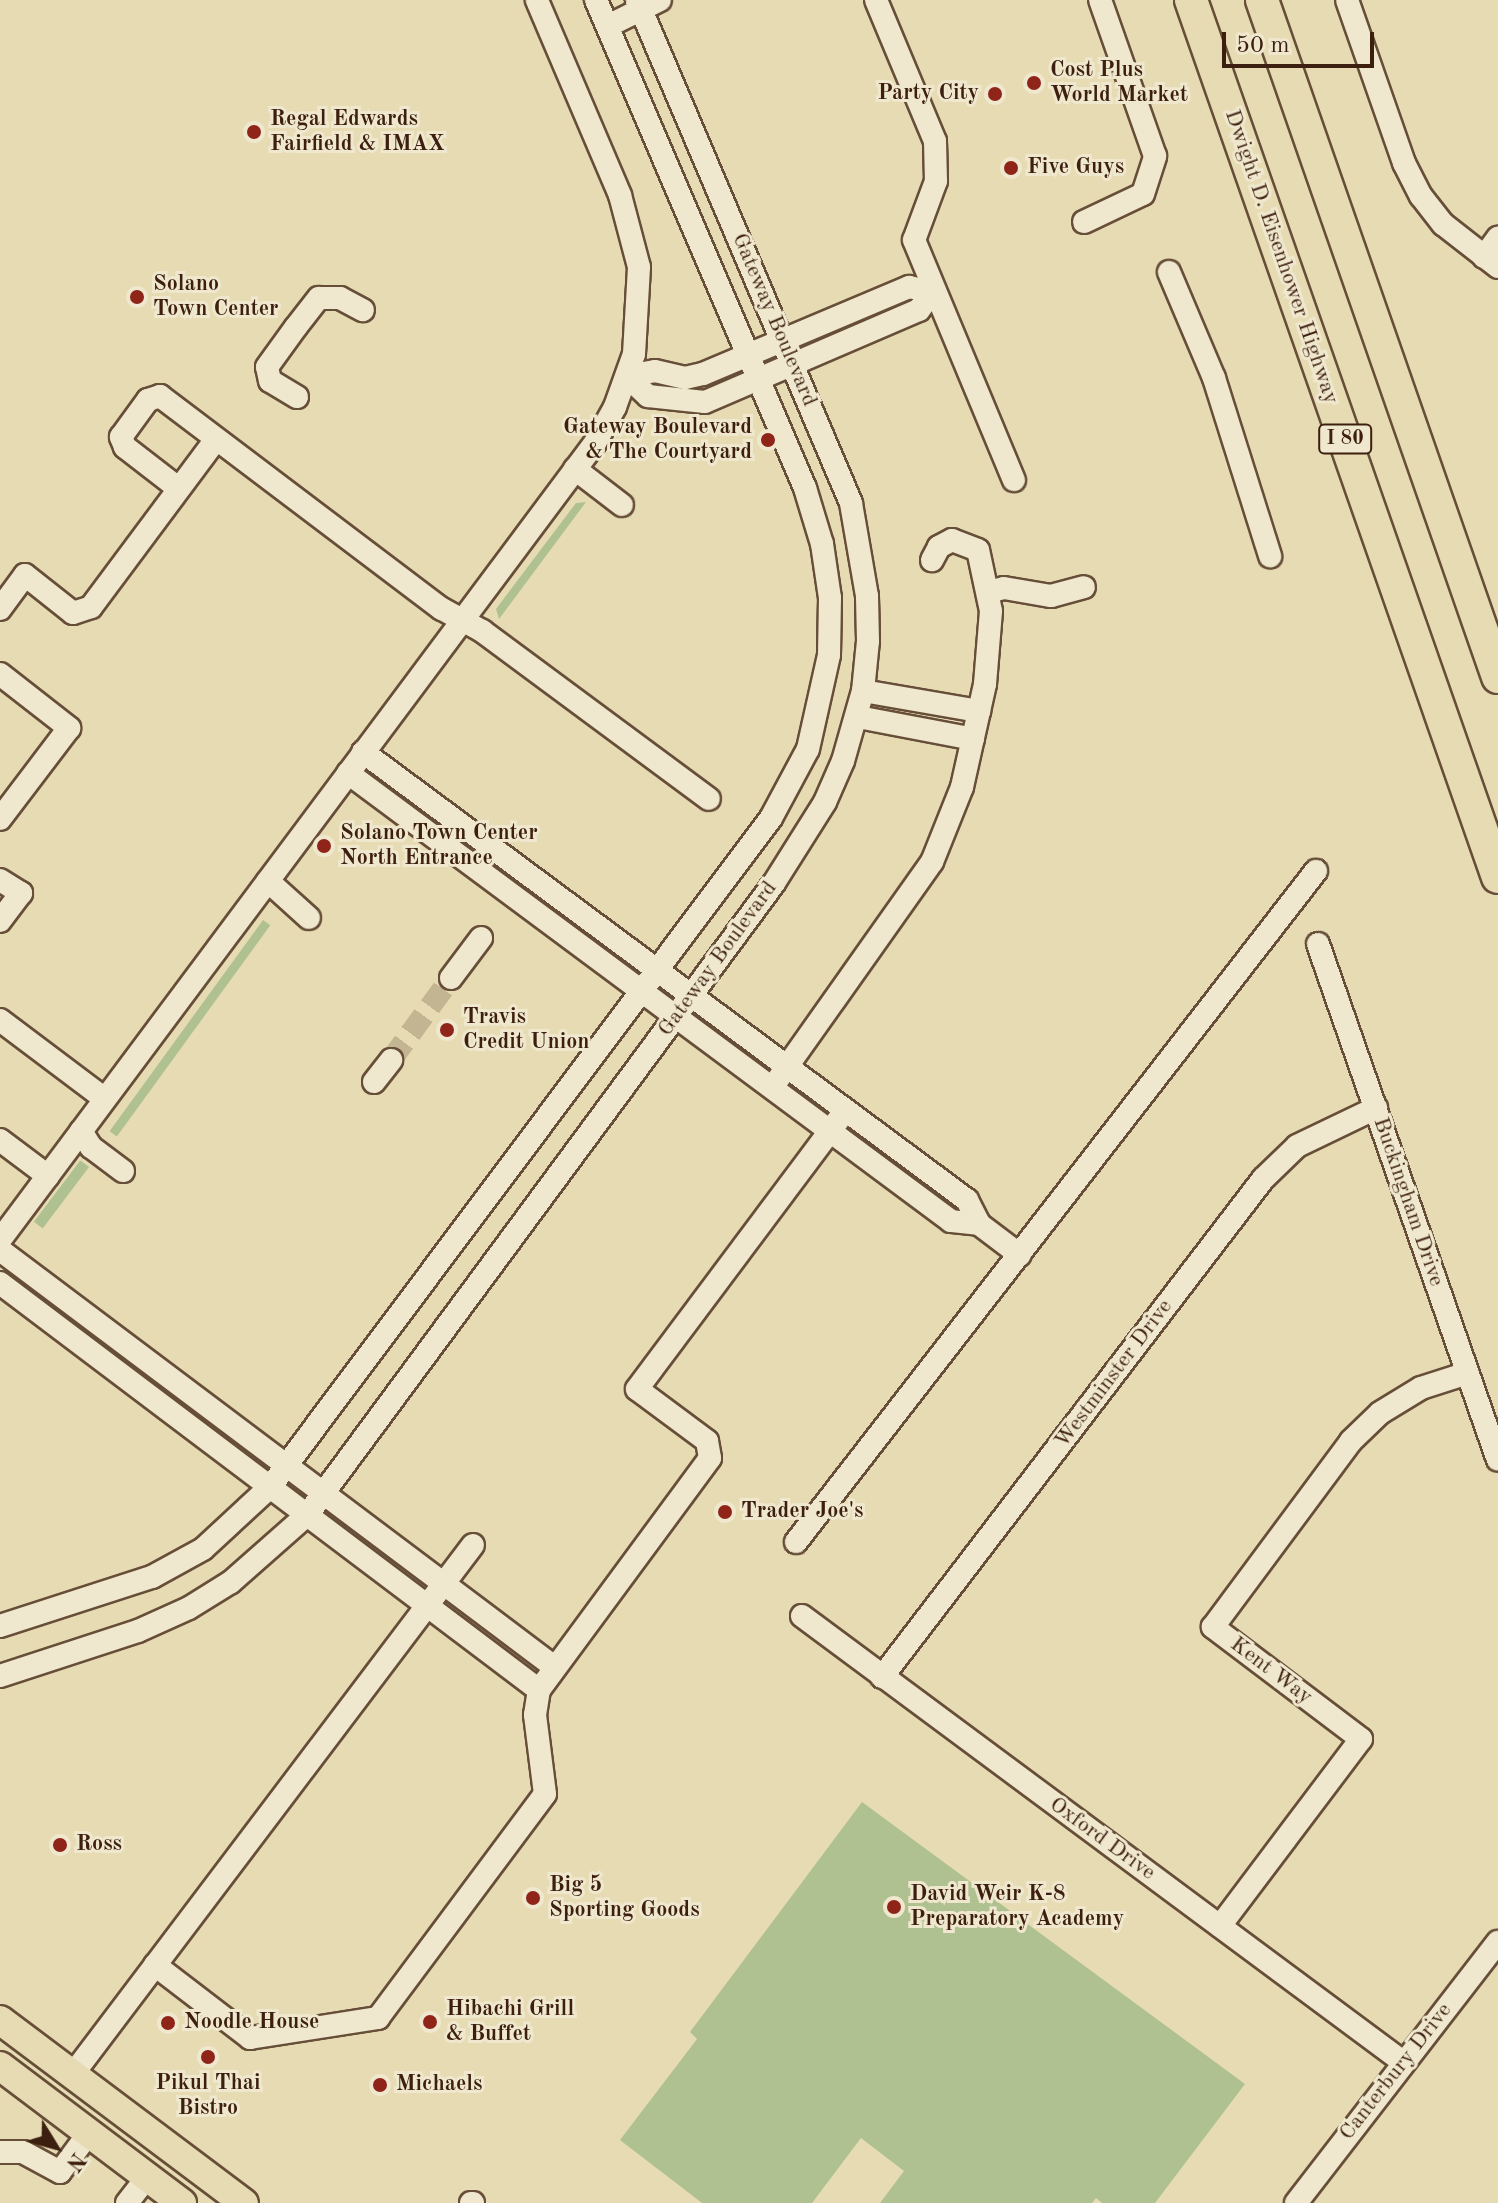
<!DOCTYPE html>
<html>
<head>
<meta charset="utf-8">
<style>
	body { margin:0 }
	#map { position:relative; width:1498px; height:2203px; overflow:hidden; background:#e6dbb3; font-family:"Old Standard TT",serif }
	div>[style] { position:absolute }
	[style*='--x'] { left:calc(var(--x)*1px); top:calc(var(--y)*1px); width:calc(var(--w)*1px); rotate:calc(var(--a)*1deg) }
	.green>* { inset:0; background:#b0c191; transform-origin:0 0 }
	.minor-tunnel>* { height:22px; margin-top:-11px; transform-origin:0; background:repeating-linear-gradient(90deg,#c4b592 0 22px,transparent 0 33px) }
	.roads { filter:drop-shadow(2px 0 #674e38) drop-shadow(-2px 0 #674e38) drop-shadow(0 2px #674e38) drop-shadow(0 -2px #674e38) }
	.minor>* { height:22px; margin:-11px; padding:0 11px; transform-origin:11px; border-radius:11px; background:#efe8ce }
	.major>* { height:28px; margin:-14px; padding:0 14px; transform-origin:14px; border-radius:14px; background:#e6dbb3 }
	.highway>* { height:32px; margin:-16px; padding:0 16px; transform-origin:16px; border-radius:16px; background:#e6dbb3 }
	.dots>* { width:22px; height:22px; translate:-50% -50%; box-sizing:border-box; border:4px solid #efe8ce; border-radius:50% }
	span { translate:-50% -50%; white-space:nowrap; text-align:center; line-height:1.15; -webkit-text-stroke:6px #efe8ce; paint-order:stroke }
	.shield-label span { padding:2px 6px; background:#efe8ce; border:2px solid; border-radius:6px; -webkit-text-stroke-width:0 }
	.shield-label { font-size:20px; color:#3d1f0f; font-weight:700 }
	.poi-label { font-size:22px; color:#3d1f0f; font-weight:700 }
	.left { translate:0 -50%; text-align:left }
	.right { translate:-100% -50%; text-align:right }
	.street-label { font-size:22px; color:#3d1f0f }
	.north { position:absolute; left:16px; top:2107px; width:80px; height:80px; -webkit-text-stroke:6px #efe8ce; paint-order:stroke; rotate:127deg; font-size:22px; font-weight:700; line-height:32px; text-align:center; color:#3d1f0f }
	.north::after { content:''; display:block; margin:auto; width:28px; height:36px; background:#3d1f0f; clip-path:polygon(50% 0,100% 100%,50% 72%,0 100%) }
	.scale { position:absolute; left:1222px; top:32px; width:152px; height:36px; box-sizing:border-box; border:4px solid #3d1f0f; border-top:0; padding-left:10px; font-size:24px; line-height:28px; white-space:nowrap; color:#3d1f0f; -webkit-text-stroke:6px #efe8ce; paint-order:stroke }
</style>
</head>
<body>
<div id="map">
	<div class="green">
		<div style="clip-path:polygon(586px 502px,499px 619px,496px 609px,576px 503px)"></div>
		<div style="left:263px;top:920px;width:9px;height:261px;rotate:36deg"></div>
		<div style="left:89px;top:1167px;width:77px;height:11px;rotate:127deg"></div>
		<div style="clip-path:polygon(862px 1802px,1245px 2084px,1155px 2203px,1102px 2203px,1096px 2198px,1092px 2203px,880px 2203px,904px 2171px,861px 2138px,812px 2203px,702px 2203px,620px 2140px,697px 2039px,690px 2032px)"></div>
	</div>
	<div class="minor-tunnel">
		<div style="--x:391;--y:1060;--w:102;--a:-53.8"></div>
	</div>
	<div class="roads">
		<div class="minor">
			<div style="--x:876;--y:0;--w:153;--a:67.3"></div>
			<div style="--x:935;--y:141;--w:40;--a:88.6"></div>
			<div style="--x:936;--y:181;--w:63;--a:110.4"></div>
			<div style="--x:914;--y:240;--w:260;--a:67.4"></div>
			<div style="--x:1347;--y:0;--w:173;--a:70.7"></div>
			<div style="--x:1404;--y:163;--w:37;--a:63"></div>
			<div style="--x:1421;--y:196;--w:36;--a:52"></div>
			<div style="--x:1443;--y:224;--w:70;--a:38"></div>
			<div style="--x:608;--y:26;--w:58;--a:-26.6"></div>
			<div style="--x:1084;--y:222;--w:65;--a:-25.4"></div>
			<div style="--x:1143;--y:194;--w:40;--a:-72"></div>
			<div style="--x:1155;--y:156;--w:165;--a:-109.4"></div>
			<div style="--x:1484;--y:257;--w:24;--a:-54"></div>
			<div style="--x:1169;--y:272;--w:115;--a:67"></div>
			<div style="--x:1214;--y:378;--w:187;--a:72.5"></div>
			<div style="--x:627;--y:376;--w:29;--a:44"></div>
			<div style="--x:648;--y:396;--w:57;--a:6"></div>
			<div style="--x:705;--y:402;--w:233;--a:-23.3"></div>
			<div style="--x:919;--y:310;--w:22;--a:-54"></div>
			<div style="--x:627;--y:376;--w:28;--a:-10"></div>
			<div style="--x:655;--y:371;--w:31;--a:13"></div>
			<div style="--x:685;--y:378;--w:18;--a:-13"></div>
			<div style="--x:703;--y:374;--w:224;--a:-22.9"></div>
			<div style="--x:909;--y:287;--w:24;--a:12"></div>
			<div style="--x:297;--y:397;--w:31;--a:-149"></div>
			<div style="--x:270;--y:381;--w:14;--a:-102"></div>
			<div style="--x:267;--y:367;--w:49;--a:-54.1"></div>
			<div style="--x:296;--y:327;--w:37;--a:-52"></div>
			<div style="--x:319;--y:298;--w:21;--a:0"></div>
			<div style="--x:340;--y:298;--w:26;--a:28"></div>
			<div style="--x:575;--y:469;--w:59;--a:37.5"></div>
			<div style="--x:178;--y:488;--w:67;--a:-142.3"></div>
			<div style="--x:125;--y:447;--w:11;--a:-112"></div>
			<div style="--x:121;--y:437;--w:46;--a:-53.9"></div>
			<div style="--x:148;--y:400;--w:13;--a:-18"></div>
			<div style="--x:160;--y:396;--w:353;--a:37.1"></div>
			<div style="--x:442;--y:609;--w:46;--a:28.8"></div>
			<div style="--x:482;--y:631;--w:282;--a:36.5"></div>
			<div style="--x:988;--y:592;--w:16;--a:-14"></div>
			<div style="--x:1004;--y:588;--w:48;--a:9.7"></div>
			<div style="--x:1051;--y:596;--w:34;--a:-15"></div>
			<div style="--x:0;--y:609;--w:42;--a:-53.7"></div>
			<div style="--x:25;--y:575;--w:61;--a:38.4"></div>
			<div style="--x:73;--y:613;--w:19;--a:-18"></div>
			<div style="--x:91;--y:607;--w:209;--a:-53.3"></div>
			<div style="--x:0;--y:674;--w:88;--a:38"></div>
			<div style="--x:69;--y:728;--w:114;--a:127.2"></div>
			<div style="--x:863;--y:691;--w:118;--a:9.8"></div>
			<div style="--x:858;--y:717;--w:117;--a:10.8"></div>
			<div style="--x:363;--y:752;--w:752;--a:36.57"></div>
			<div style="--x:967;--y:1200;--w:27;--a:63"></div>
			<div style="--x:979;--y:1224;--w:51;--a:37.1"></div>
			<div style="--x:348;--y:773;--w:751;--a:36.61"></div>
			<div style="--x:951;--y:1221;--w:28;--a:6"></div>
			<div style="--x:0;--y:880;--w:25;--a:32"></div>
			<div style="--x:21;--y:893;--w:35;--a:127"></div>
			<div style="--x:268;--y:881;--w:55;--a:42.1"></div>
			<div style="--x:1318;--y:944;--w:546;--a:70.77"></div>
			<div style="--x:451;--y:978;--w:50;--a:-53.1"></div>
			<div style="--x:0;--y:1020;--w:131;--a:37"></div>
			<div style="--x:779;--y:1078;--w:265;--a:-54.7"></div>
			<div style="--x:932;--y:862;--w:81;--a:-68.2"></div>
			<div style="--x:962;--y:787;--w:106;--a:-77.4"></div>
			<div style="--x:985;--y:684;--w:73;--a:-85.3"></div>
			<div style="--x:991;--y:611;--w:62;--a:-102"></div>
			<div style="--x:978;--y:550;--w:28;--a:-159"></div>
			<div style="--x:952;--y:540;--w:15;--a:152"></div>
			<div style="--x:939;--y:547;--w:15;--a:118"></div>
			<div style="--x:374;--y:1082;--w:28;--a:-52"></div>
			<div style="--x:81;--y:1131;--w:19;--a:58"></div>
			<div style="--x:91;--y:1147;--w:40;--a:37"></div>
			<div style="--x:0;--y:1140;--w:60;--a:36.9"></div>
			<div style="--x:0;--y:1240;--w:995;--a:-53.26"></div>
			<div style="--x:595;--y:443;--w:41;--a:-60.9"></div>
			<div style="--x:615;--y:407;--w:56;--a:-70.3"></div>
			<div style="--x:634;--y:354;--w:87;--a:-86.7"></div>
			<div style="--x:639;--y:267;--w:74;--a:-104.8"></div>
			<div style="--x:620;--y:195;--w:212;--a:-113.1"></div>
			<div style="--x:0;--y:1250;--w:692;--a:36.95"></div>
			<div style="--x:0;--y:1283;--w:675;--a:37.06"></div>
			<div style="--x:796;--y:1542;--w:849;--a:-52.23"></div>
			<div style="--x:802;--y:1616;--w:748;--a:36.58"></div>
			<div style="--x:0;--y:1626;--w:160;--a:-17.9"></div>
			<div style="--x:152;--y:1577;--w:58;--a:-28.8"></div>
			<div style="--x:203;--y:1549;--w:93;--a:-42.8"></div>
			<div style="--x:271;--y:1486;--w:834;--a:-53.19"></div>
			<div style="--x:771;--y:818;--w:78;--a:-61.8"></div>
			<div style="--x:808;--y:749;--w:96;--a:-77.4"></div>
			<div style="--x:829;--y:655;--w:57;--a:-89"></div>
			<div style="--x:830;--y:598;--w:55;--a:-98.4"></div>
			<div style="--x:822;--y:544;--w:59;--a:-106.9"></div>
			<div style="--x:805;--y:488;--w:531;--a:-113.18"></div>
			<div style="--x:0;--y:1676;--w:145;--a:-18.1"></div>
			<div style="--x:138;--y:1631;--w:56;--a:-24.3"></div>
			<div style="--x:189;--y:1608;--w:49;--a:-31.8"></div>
			<div style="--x:231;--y:1582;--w:103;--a:-41.4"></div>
			<div style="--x:308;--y:1514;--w:784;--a:-53.55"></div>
			<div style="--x:774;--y:883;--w:96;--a:-57.8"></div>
			<div style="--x:825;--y:802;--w:45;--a:-66.3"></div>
			<div style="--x:843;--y:761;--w:73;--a:-74.1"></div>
			<div style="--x:863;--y:691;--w:50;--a:-84.3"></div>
			<div style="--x:868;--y:641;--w:45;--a:-91.3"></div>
			<div style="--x:867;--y:596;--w:94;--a:-99.8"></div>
			<div style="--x:851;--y:503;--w:547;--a:-113.05"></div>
			<div style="--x:882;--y:1677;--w:627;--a:-52.58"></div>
			<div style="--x:1263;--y:1179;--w:47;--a:-44.1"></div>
			<div style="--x:1297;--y:1146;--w:88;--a:-25.7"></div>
			<div style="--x:1220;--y:1926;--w:234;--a:-53"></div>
			<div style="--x:1361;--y:1739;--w:186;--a:-142.9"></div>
			<div style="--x:1213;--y:1627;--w:232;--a:-53.4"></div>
			<div style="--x:1351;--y:1441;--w:40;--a:-44"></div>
			<div style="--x:1380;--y:1413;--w:48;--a:-31.4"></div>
			<div style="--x:1421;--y:1388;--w:49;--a:-17.7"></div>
			<div style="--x:155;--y:1965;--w:120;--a:37.5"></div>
			<div style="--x:250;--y:2038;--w:130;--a:-8.9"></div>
			<div style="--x:378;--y:2018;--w:279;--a:-53.3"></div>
			<div style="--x:545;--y:1794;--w:80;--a:-97.2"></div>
			<div style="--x:535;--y:1715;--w:25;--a:-81"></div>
			<div style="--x:539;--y:1690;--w:288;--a:-53.6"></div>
			<div style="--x:710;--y:1458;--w:17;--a:-100"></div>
			<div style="--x:707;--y:1441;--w:87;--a:-143.4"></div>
			<div style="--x:637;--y:1389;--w:346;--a:-53.2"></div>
			<div style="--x:73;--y:2074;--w:663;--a:-52.91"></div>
			<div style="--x:0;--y:2152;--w:23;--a:0"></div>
			<div style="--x:23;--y:2152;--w:42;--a:28.4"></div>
			<div style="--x:60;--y:2172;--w:49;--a:-53.4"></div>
			<div style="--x:127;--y:2203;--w:33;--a:-52"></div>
			<div style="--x:471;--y:2203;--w:2;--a:0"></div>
			<div style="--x:1296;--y:2203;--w:330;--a:-52.3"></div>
		</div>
		<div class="major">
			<div style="--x:0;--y:2020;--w:305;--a:36.9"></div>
			<div style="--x:0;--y:2066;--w:228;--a:37"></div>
		</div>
		<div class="highway">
			<div style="--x:1191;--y:0;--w:929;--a:70.71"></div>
			<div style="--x:1262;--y:0;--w:717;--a:70.78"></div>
		</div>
	</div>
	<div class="dots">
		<div style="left:1034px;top:83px;background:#8f2418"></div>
		<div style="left:995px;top:94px;background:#8f2418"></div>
		<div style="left:254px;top:132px;background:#8f2418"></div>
		<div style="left:1011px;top:168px;background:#8f2418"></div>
		<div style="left:137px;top:297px;background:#8f2418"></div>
		<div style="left:768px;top:440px;background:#8f2418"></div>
		<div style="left:324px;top:846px;background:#8f2418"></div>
		<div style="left:447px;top:1030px;background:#8f2418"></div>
		<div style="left:725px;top:1512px;background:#8f2418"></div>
		<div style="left:60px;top:1845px;background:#8f2418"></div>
		<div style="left:533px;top:1898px;background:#8f2418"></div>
		<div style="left:894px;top:1907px;background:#8f2418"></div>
		<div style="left:430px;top:2022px;background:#8f2418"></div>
		<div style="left:168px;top:2023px;background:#8f2418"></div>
		<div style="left:208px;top:2057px;background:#8f2418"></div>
		<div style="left:380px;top:2085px;background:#8f2418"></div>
	</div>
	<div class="shield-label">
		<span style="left:1345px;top:439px">I 80</span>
	</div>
	<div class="poi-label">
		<span class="left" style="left:1050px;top:83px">Cost Plus<br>World Market</span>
		<span class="right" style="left:979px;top:94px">Party City</span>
		<span class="left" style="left:270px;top:132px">Regal Edwards<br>Fairfield &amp; IMAX</span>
		<span class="left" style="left:1027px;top:168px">Five Guys</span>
		<span class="left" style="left:153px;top:297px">Solano<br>Town Center</span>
		<span class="right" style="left:752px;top:440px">Gateway Boulevard<br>&amp; The Courtyard</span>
		<span class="left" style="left:340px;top:846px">Solano Town Center<br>North Entrance</span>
		<span class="left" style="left:463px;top:1030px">Travis<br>Credit Union</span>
		<span class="left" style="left:741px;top:1512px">Trader Joe's</span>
		<span class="left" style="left:76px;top:1845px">Ross</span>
		<span class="left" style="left:549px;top:1898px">Big 5<br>Sporting Goods</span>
		<span class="left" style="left:910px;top:1907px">David Weir K-8<br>Preparatory Academy</span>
		<span class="left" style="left:446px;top:2022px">Hibachi Grill<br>&amp; Buffet</span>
		<span class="left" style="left:184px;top:2023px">Noodle House</span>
		<span style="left:208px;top:2096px">Pikul Thai<br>Bistro</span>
		<span class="left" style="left:396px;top:2085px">Michaels</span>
	</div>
	<div class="street-label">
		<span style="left:1281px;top:257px;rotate:71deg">Dwight D. Eisenhower Highway</span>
		<span style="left:774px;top:320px;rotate:67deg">Gateway Boulevard</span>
		<span style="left:718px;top:959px;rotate:-54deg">Gateway Boulevard</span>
		<span style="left:1408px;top:1202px;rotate:71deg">Buckingham Drive</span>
		<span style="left:1114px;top:1374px;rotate:-53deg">Westminster Drive</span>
		<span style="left:1271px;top:1671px;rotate:37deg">Kent Way</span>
		<span style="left:1102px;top:1839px;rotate:36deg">Oxford Drive</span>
		<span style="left:1396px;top:2072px;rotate:-52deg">Canterbury Drive</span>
	</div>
	<div class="north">N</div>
	<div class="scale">50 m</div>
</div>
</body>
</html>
